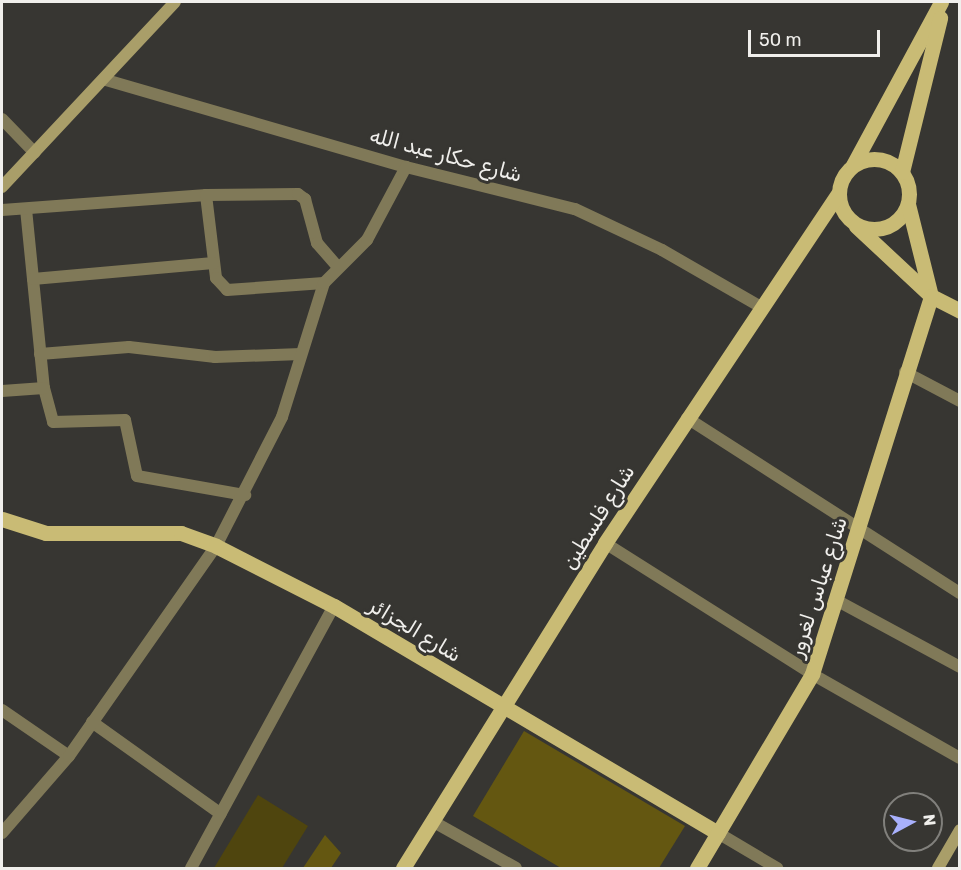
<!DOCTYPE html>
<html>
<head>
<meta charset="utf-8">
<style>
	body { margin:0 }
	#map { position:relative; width:961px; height:870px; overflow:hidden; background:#373632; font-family:Rubik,"Noto Sans Arabic",sans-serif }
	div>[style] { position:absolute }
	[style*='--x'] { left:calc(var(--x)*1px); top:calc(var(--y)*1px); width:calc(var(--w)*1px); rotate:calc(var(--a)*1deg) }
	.green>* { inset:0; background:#4f450e }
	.building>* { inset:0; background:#645711 }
	.street>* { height:12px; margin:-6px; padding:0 6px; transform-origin:6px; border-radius:6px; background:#807958 }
	.secondary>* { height:12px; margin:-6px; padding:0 6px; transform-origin:6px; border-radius:6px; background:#a99e69 }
	.primary>* { height:15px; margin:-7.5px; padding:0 7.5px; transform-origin:7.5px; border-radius:7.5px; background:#c9bb75 }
	.primary>.ring { margin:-7.5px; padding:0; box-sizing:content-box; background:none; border:15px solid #c9bb75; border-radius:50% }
	span { translate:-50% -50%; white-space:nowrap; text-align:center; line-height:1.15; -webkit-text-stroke:6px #373632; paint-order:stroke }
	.street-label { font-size:21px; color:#f0efec }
	.frame { position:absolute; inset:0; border:3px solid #f0efec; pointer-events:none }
	.north { position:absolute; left:883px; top:792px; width:60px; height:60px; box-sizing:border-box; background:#373632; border:2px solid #81807c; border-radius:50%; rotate:83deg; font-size:16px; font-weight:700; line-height:24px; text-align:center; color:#f0efec }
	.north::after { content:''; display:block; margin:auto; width:21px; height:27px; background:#a8b0fc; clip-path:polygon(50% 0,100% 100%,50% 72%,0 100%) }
	.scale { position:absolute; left:748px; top:30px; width:132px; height:27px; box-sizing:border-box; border:3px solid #f0efec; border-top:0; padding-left:8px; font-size:18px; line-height:21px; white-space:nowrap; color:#f0efec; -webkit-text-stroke:4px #373632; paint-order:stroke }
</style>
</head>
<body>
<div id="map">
	<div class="green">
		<div style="clip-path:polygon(258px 795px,308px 826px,282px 868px,214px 868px)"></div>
	</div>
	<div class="building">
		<div style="clip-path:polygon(524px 731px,685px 826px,659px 868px,561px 868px,473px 816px)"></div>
		<div style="clip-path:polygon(325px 835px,341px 853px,331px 868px,303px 868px)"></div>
	</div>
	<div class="street">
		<div style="--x:106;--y:80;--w:312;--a:16.2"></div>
		<div style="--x:406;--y:167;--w:174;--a:14"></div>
		<div style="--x:575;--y:209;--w:96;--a:25.2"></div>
		<div style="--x:662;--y:250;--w:114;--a:29.9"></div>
		<div style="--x:2;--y:119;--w:47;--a:45.9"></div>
		<div style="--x:206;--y:195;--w:84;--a:83.1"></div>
		<div style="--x:216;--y:278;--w:16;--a:47"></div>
		<div style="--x:227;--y:290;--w:97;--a:-4.1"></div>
		<div style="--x:26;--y:209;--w:180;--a:84.3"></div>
		<div style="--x:44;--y:388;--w:35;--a:75"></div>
		<div style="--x:53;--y:422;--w:72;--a:-1.6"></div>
		<div style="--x:125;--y:420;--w:57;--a:77.9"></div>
		<div style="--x:137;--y:476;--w:110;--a:10"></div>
		<div style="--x:2;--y:210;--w:205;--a:-4.2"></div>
		<div style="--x:206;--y:195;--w:92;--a:-0.6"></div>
		<div style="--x:298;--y:194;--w:9;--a:36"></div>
		<div style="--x:305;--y:199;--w:46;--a:74.7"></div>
		<div style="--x:317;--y:243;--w:30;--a:49"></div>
		<div style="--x:33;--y:279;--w:181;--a:-5.1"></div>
		<div style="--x:40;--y:354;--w:89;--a:-4.5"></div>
		<div style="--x:129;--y:347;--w:87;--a:6.6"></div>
		<div style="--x:215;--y:357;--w:86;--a:-2"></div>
		<div style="--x:905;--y:372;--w:62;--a:27.8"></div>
		<div style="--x:2;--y:391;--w:42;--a:-4.1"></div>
		<div style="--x:687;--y:418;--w:324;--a:32.7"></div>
		<div style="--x:605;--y:543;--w:245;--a:32.3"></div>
		<div style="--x:812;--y:674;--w:170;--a:29.6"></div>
		<div style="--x:836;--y:600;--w:141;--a:28.4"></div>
		<div style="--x:2;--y:710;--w:81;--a:34.5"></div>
		<div style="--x:92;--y:722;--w:158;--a:35.5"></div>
		<div style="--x:432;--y:821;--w:96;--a:29.2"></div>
		<div style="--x:2;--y:833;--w:102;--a:-49"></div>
		<div style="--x:69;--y:756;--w:256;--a:-55"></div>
		<div style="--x:216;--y:546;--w:145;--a:-62.9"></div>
		<div style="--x:282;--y:417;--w:140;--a:-72.6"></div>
		<div style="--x:324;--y:283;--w:61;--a:-45"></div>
		<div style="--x:367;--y:240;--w:83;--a:-61.9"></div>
		<div style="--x:718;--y:833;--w:69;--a:30.7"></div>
		<div style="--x:191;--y:868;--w:298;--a:-61.4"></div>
	</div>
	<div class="secondary">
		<div style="--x:2;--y:187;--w:253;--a:-46.9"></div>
		<div style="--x:938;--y:868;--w:44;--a:-59.9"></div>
	</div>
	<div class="primary">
		<div class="ring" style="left:839px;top:159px;width:55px;height:55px"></div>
		<div style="--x:853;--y:165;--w:185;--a:-61.6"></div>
		<div style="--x:902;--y:172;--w:159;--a:-76.1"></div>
		<div style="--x:908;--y:204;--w:95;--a:76"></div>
		<div style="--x:856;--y:226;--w:103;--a:43"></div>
		<div style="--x:931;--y:296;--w:33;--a:27"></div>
		<div style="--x:2;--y:519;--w:46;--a:17.7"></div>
		<div style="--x:46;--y:533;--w:135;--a:0"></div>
		<div style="--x:181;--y:533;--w:37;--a:20"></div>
		<div style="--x:216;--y:546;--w:132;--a:27"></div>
		<div style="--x:334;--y:606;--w:446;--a:30.6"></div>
		<div style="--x:403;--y:868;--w:383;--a:-58.1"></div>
		<div style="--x:605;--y:543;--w:420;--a:-56.3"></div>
		<div style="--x:697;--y:868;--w:226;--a:-59.3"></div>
		<div style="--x:812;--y:674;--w:396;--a:-72.5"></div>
	</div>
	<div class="street-label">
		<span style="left:446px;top:155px;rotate:15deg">شارع حكار عبد الله</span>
		<span style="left:598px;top:517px;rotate:-58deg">شارع فلسطين</span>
		<span style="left:818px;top:587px;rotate:-72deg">شارع عباس لغرور</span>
		<span style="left:415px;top:630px;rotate:31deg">شارع الجزائر</span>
	</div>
	<div class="frame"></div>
	<div class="north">N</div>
	<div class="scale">50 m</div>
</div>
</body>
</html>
